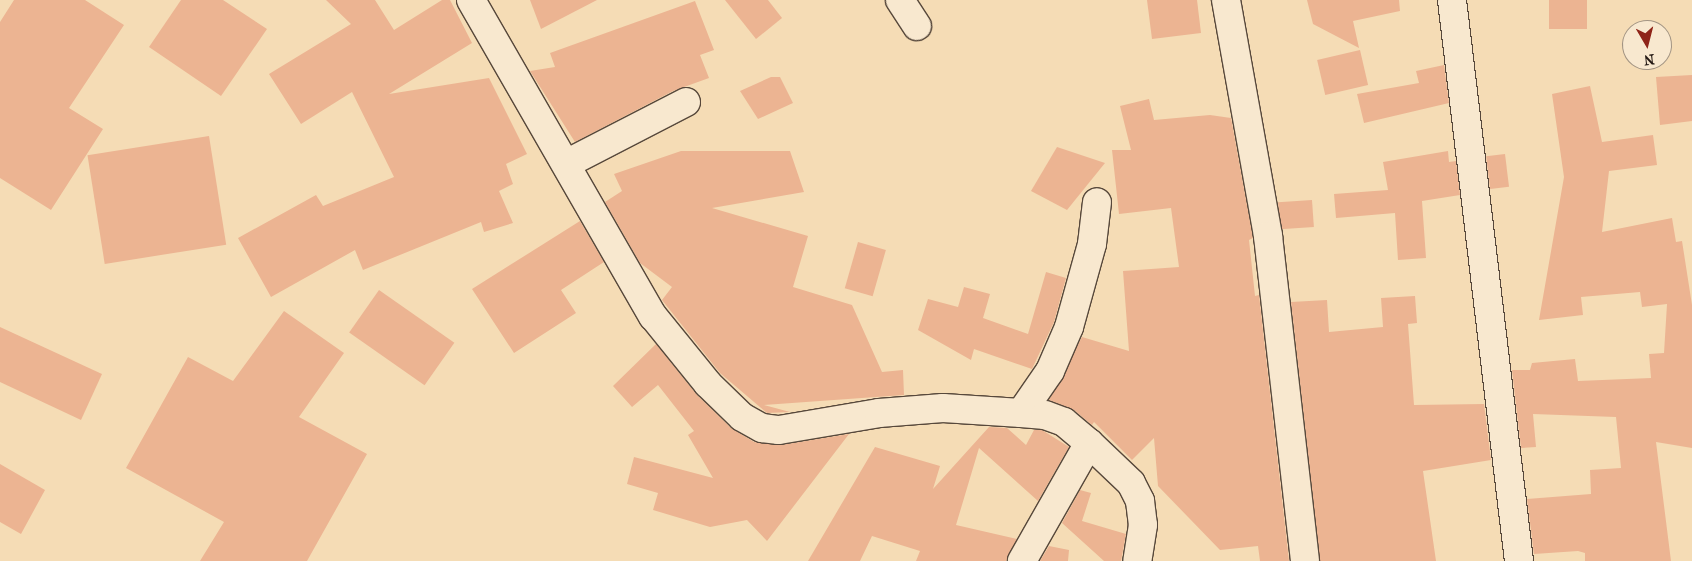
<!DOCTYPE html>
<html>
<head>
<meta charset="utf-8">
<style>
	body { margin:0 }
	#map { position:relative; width:1692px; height:561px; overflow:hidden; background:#f5dcb5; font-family:"IM FELL French Canon",serif }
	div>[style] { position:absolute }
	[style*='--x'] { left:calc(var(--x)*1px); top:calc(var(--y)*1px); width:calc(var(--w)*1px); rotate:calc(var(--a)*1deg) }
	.building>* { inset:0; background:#ecb492; transform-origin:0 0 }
	.roads { filter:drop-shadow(1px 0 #57483b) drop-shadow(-1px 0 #57483b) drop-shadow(0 1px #57483b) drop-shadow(0 -1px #57483b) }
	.minor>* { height:28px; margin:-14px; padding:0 14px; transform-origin:14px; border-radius:14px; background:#f8e8cf }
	span { translate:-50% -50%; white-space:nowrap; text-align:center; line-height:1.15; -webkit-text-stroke:4.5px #f8e8cf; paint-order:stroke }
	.north { position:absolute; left:1622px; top:20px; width:50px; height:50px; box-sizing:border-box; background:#f8e8cf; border:1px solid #a29483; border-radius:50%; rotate:172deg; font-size:14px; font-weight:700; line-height:20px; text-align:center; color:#221712 }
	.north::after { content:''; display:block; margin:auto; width:18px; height:22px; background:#8f2418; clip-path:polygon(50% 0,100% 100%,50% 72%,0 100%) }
</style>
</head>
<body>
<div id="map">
	<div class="building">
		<div style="clip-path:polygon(14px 0,85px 0,124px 25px,69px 108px,103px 129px,51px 210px,0 178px,0 22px)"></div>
		<div style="clip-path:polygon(181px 0,223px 0,267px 29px,221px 96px,149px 47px)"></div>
		<div style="clip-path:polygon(326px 0,375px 0,394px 30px,442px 0,450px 0,472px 43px,389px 94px,489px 78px,527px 154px,506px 164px,513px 184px,499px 191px,513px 223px,484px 232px,481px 222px,363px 270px,355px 250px,271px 297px,238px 238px,316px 195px,323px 206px,394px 177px,352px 92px,301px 124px,269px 74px,351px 24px)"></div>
		<div style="clip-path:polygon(530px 0,597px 0,541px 29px)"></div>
		<div style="clip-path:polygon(725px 0,768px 0,782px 18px,756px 39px)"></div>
		<div style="clip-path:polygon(1147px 0,1197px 0,1201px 33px,1152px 39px)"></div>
		<div style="clip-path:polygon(1307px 0,1399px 0,1400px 11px,1353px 21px,1359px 48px,1313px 24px)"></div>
		<div style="left:1549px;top:0;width:38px;height:29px"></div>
		<div style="clip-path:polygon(695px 1px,714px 50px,700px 55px,709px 78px,673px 91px,575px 142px,530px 71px,555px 67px,550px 53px)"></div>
		<div style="left:1360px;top:50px;width:36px;height:44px;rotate:77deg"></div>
		<div style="clip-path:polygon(1444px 65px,1449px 103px,1364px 123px,1357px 94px,1419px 83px,1416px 71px)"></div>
		<div style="clip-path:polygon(1692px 75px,1692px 121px,1660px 125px,1656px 77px)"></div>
		<div style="clip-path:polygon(771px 77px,780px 77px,793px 103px,758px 119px,740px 91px)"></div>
		<div style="clip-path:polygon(1590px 86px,1602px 142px,1653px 135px,1657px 165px,1609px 171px,1602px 232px,1672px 218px,1676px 242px,1682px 241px,1692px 305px,1692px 448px,1656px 442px,1671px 561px,1585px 561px,1585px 553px,1578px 551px,1534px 554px,1527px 499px,1591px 494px,1590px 470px,1621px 468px,1616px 417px,1533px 414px,1536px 447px,1521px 448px,1512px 370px,1530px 370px,1532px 363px,1575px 359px,1578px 381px,1651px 378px,1649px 354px,1664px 353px,1667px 304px,1642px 307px,1640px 292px,1581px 297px,1583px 315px,1539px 320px,1564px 177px,1552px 94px)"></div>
		<div style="clip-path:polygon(1149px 99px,1154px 120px,1210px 115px,1231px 118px,1253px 238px,1249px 240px,1255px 296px,1259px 295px,1289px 561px,1260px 561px,1258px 546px,1220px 550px,1158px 486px,1154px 438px,1132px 460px,1094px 422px,1092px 425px,1074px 410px,1049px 400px,1082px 337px,1129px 351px,1123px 271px,1179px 267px,1171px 208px,1119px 214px,1112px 150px,1131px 150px,1120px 106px)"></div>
		<div style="left:209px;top:136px;width:110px;height:123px;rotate:81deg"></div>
		<div style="clip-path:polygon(1057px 147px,1105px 163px,1067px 210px,1031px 191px)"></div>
		<div style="clip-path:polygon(681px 151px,790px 151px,804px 192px,712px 208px,808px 236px,793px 287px,852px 305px,882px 372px,903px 370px,904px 395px,764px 405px,790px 412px,767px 413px,720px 373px,662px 300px,672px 287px,640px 263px,605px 202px,622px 191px,614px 174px)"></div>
		<div style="clip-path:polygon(1448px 151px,1449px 162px,1456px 161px,1460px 195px,1422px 201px,1426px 258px,1398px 260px,1395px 213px,1336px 218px,1334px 194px,1388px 190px,1383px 162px)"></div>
		<div style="left:1505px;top:154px;width:33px;height:19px;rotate:83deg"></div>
		<div style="left:1312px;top:200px;width:27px;height:34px;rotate:86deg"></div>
		<div style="clip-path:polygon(580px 221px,604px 262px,561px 290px,576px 313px,514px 353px,472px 289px)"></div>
		<div style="left:858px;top:242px;width:29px;height:48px;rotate:16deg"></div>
		<div style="clip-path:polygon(1046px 272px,1066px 278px,1054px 322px,1032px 369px,974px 349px,971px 360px,918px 330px,928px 299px,958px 307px,964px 287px,990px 294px,983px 318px,1028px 334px)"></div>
		<div style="left:379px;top:290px;width:92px;height:52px;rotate:35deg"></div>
		<div style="clip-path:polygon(1415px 296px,1417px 323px,1408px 324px,1414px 405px,1484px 404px,1491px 460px,1423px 471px,1436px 561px,1320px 561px,1291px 302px,1327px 300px,1329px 332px,1383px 327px,1381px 298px)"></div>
		<div style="clip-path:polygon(284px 311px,344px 353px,299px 417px,367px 454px,307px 561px,200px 561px,224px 522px,126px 468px,188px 357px,233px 381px)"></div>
		<div style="clip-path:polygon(0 327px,102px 374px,81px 420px,0 382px)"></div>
		<div style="clip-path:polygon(656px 344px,697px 395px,731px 428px,754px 442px,781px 445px,849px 434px,767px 541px,747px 520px,710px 527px,653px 510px,658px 493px,627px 484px,634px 457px,713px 478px,688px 435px,694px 431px,658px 385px,632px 407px,613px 386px)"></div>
		<div style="clip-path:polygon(989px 427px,1007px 428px,1026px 445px,1034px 430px,1042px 430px,1069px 447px,1038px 501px,979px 448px,956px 525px,1017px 539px,1006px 561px,916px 561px,920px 551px,872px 536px,860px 561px,808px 561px,875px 447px,940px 466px,933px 489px)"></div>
		<div style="clip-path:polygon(0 464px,45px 490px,21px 534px,0 522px)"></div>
		<div style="clip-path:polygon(1080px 490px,1091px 493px,1082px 521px,1126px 534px,1121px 561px,1104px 561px,1062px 523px)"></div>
		<div style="clip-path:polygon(1049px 546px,1069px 550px,1068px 561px,1040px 561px)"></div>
	</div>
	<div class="roads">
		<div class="minor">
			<div style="--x:471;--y:0;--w:365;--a:60.1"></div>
			<div style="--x:653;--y:316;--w:87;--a:51"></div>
			<div style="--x:708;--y:384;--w:47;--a:44.1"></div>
			<div style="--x:742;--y:417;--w:23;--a:29"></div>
			<div style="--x:762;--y:428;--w:17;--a:7"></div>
			<div style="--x:779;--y:430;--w:101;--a:-9.6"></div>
			<div style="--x:879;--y:413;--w:64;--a:-4.5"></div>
			<div style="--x:943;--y:408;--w:78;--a:3.7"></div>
			<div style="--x:1021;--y:413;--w:51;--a:-55.4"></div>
			<div style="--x:1050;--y:371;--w:48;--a:-66.6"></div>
			<div style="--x:1069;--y:327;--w:86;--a:-74.5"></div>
			<div style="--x:1092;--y:244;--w:42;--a:-83.2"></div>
			<div style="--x:900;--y:0;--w:31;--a:57"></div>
			<div style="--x:1226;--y:0;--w:240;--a:79.9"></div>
			<div style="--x:1268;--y:236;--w:327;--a:83.5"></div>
			<div style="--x:1452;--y:0;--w:565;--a:83.19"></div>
			<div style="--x:566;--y:164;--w:135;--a:-27.3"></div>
			<div style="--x:1021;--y:413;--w:24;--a:5"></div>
			<div style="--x:1045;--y:415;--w:20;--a:20"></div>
			<div style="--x:1064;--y:422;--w:33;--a:40"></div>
			<div style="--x:1089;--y:443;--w:136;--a:119.6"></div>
			<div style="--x:1089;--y:443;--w:58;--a:43.6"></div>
			<div style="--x:1131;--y:483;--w:20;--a:63"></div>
			<div style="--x:1140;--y:501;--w:24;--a:83"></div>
			<div style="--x:1143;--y:525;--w:36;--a:99"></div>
		</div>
	</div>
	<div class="north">N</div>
</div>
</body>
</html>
